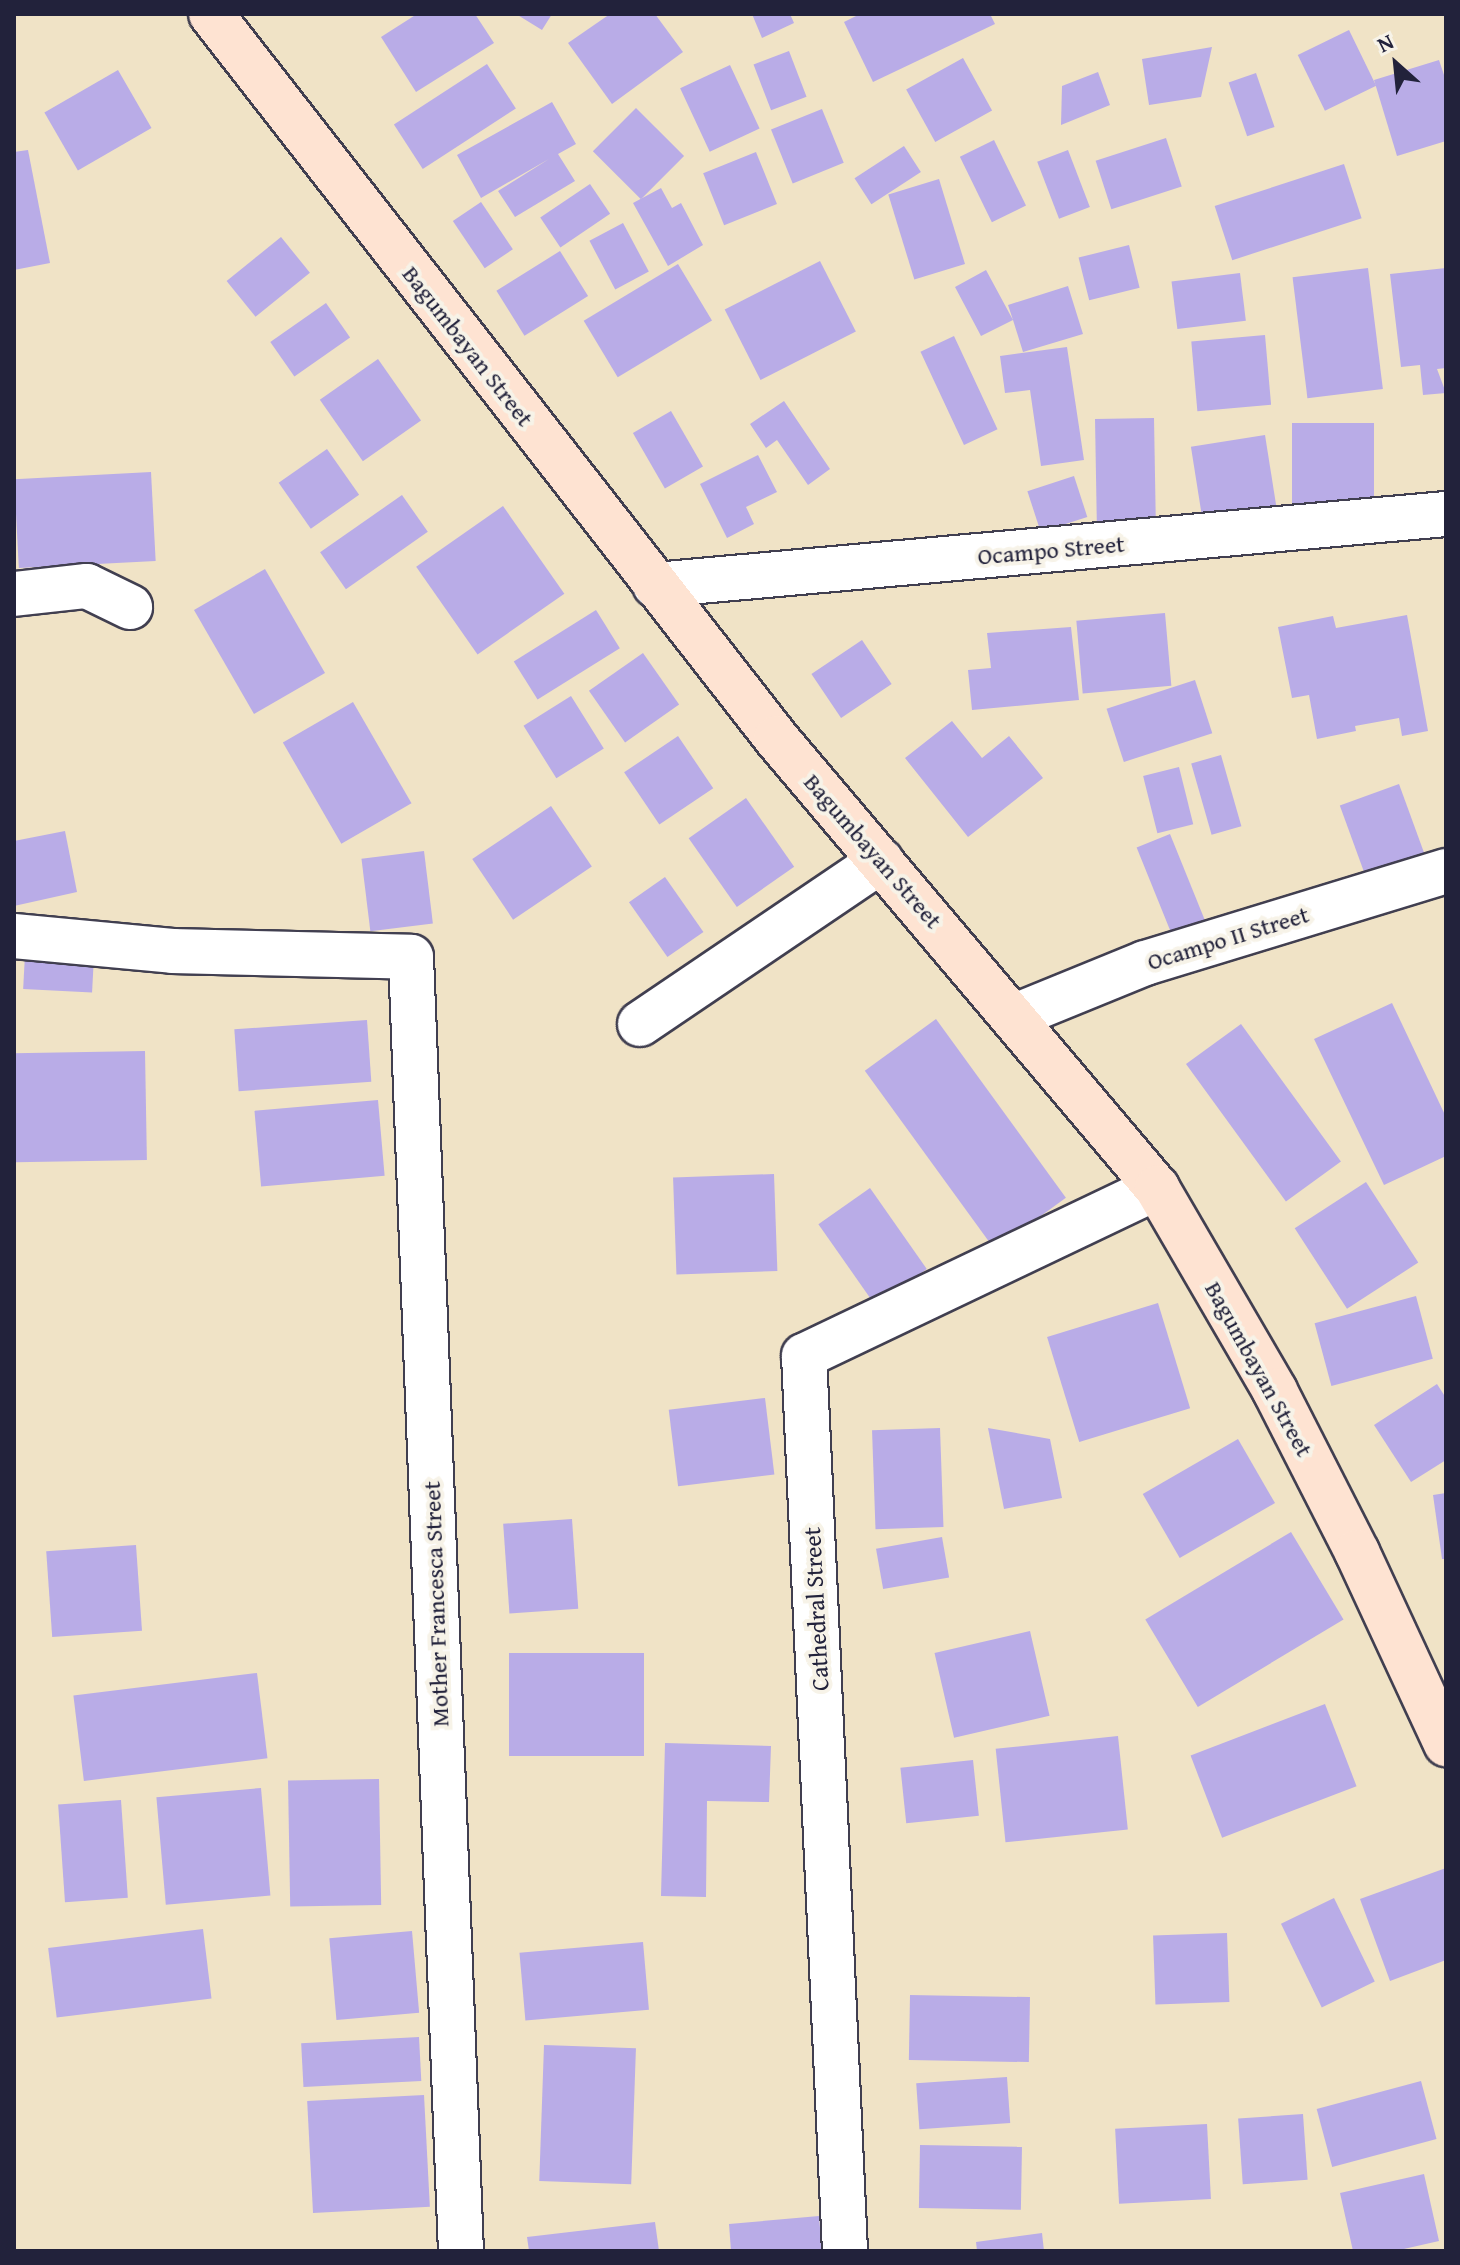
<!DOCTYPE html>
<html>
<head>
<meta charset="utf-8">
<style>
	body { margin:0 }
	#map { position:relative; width:1460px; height:2265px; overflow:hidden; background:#f0e3c6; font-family:"Gentium Book Plus",serif }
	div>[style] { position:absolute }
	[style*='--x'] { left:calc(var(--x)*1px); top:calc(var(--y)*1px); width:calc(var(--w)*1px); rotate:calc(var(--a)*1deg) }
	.building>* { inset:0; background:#b9ace7; transform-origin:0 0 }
	.roads { filter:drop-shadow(2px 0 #413f50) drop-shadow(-2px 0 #413f50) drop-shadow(0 2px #413f50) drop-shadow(0 -2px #413f50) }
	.street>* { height:44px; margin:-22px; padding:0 22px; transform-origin:22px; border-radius:22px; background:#fff }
	.secondary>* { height:44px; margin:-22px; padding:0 22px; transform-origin:22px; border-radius:22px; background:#fee3d2 }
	span { translate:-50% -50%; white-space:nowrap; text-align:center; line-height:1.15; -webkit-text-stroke:8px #f7f3e8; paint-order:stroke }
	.street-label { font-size:24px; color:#22223b }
	.frame { position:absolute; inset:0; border:16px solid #22223b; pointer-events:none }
	.north { position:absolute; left:1356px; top:24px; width:80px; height:80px; -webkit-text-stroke:6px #f7f3e8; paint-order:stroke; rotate:333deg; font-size:22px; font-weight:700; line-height:32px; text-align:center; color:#22223b }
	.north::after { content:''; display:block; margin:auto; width:28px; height:36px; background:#22223b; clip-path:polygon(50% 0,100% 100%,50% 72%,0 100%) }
</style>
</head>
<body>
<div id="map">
	<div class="building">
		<div style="clip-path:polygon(417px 14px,475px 14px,494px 43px,416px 92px,381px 37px)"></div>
		<div style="clip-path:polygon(516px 14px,552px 14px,542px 30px)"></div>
		<div style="clip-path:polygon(610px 14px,655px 14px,683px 52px,612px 104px,568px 43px)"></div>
		<div style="clip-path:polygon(752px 14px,790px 14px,794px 23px,762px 38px)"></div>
		<div style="clip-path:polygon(860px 14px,990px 14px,995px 24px,873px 82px,844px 22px)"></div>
		<div style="left:1349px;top:30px;width:62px;height:57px;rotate:64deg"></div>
		<div style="clip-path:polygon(1212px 47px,1201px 97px,1149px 105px,1142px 59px)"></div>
		<div style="left:789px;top:51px;width:49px;height:38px;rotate:69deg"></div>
		<div style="left:963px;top:58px;width:60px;height:65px;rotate:61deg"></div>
		<div style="clip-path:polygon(1439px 60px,1446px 81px,1446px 141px,1397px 156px,1374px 80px)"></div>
		<div style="left:487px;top:64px;width:53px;height:111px;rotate:57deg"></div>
		<div style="left:730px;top:65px;width:70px;height:55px;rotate:65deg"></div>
		<div style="left:118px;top:70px;width:67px;height:85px;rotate:60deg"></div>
		<div style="clip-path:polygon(1098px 72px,1110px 105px,1061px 125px,1062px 86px)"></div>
		<div style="left:1256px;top:73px;width:57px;height:29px;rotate:71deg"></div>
		<div style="clip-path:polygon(552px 102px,576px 144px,558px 154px,575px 181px,515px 217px,498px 191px,549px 159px,481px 198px,457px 155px)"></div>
		<div style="left:636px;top:108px;width:68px;height:61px;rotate:45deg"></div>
		<div style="left:822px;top:109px;width:58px;height:55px;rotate:68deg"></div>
		<div style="left:1166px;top:138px;width:51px;height:74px;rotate:72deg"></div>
		<div style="left:994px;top:140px;width:73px;height:38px;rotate:64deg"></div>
		<div style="left:904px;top:146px;width:31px;height:59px;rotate:57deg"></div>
		<div style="clip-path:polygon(28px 150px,50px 263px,14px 270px,14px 152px)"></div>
		<div style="left:1068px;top:150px;width:61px;height:33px;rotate:69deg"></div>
		<div style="left:756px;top:152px;width:56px;height:57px;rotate:68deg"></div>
		<div style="left:1344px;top:164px;width:57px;height:136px;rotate:72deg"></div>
		<div style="left:939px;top:179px;width:89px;height:53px;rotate:73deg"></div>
		<div style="left:590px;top:184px;width:36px;height:60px;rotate:56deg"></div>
		<div style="clip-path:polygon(661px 188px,672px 208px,681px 203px,703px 245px,668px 266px,633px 203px)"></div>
		<div style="left:481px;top:202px;width:57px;height:34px;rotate:56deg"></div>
		<div style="left:623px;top:223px;width:55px;height:38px;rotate:62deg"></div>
		<div style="left:281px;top:237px;width:46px;height:70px;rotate:51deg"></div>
		<div style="left:1129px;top:245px;width:44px;height:52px;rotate:76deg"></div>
		<div style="left:560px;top:251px;width:53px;height:75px;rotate:58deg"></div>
		<div style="left:820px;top:261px;width:79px;height:107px;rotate:63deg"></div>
		<div style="left:678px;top:264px;width:66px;height:110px;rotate:59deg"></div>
		<div style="left:1368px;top:268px;width:122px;height:76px;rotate:83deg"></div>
		<div style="clip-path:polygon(1446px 268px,1446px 368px,1437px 369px,1446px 393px,1423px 395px,1420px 365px,1401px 367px,1390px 274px)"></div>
		<div style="clip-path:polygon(986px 270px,1013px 320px,1008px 305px,1068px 286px,1083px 334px,1023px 352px,1013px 320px,981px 336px,955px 287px)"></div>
		<div style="left:1240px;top:273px;width:48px;height:69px;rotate:83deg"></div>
		<div style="left:326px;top:303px;width:42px;height:68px;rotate:55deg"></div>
		<div style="left:1265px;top:335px;width:70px;height:74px;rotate:85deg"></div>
		<div style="left:954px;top:336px;width:103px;height:37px;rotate:65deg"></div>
		<div style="clip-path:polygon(1067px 347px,1084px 460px,1041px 466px,1030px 390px,1005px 393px,1000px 356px)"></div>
		<div style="left:378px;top:359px;width:75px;height:71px;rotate:55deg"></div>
		<div style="clip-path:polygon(784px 401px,830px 469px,808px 485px,777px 440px,766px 448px,750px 424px)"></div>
		<div style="left:671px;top:411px;width:64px;height:44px;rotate:60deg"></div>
		<div style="left:1154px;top:418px;width:106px;height:59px;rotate:89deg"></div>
		<div style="left:1292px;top:423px;width:82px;height:86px"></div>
		<div style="left:1265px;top:435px;width:74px;height:75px;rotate:81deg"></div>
		<div style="left:327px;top:449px;width:56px;height:59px;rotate:55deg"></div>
		<div style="clip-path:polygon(758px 455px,777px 492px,746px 507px,754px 524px,727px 538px,700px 484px)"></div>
		<div style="left:151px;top:472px;width:89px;height:137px;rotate:87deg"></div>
		<div style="left:1074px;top:476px;width:43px;height:49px;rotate:72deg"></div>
		<div style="left:402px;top:495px;width:45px;height:100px;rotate:55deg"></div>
		<div style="left:503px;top:506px;width:107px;height:106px;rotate:55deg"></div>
		<div style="left:265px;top:569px;width:120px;height:82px;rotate:60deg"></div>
		<div style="left:596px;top:610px;width:45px;height:97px;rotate:58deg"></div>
		<div style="left:1165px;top:613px;width:73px;height:89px;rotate:85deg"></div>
		<div style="clip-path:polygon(1407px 615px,1428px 731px,1402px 736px,1399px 718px,1355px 726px,1356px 731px,1317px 739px,1309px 695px,1292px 698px,1278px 627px,1333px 616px,1336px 628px)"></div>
		<div style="clip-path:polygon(1071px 627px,1079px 700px,972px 710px,968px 670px,991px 668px,987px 633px)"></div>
		<div style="left:862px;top:640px;width:53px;height:61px;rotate:56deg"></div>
		<div style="left:643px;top:653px;width:63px;height:66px;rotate:55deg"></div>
		<div style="left:1195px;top:680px;width:56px;height:93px;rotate:72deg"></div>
		<div style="left:571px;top:696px;width:62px;height:56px;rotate:58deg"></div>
		<div style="left:353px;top:702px;width:117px;height:81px;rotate:60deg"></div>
		<div style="clip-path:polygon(952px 721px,982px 758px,1009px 736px,1043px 778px,968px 837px,905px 758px)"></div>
		<div style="left:678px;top:736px;width:63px;height:65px;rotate:56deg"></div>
		<div style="left:1221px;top:755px;width:74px;height:31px;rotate:74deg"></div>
		<div style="left:1179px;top:767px;width:59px;height:37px;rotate:76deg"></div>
		<div style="left:1399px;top:784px;width:90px;height:63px;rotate:70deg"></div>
		<div style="left:746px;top:798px;width:84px;height:70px;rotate:55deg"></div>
		<div style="left:551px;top:806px;width:73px;height:95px;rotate:56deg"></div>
		<div style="clip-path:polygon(65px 831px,77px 892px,14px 906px,14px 841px)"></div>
		<div style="left:1170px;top:834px;width:105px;height:36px;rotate:68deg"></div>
		<div style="left:424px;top:851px;width:73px;height:63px;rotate:83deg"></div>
		<div style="left:665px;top:877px;width:67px;height:44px;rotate:55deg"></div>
		<div style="left:25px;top:954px;width:69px;height:35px;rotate:3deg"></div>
		<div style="clip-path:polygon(1392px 1003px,1446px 1117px,1446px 1156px,1384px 1185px,1314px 1039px)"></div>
		<div style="left:936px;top:1019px;width:221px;height:88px;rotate:54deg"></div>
		<div style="left:367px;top:1020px;width:62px;height:133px;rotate:86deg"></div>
		<div style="left:1241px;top:1024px;width:170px;height:68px;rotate:54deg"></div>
		<div style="left:145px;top:1051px;width:109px;height:131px;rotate:89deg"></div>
		<div style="left:378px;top:1100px;width:76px;height:124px;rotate:85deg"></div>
		<div style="left:774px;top:1174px;width:97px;height:101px;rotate:88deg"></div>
		<div style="left:1366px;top:1182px;width:96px;height:85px;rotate:57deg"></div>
		<div style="left:870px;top:1188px;width:99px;height:63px;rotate:55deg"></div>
		<div style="left:1416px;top:1296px;width:65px;height:105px;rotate:75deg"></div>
		<div style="left:1158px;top:1303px;width:110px;height:116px;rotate:73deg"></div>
		<div style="clip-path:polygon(1437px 1384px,1446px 1398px,1446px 1460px,1411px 1482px,1374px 1425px)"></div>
		<div style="left:765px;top:1398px;width:77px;height:97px;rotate:83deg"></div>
		<div style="left:940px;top:1428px;width:99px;height:68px;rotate:88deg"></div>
		<div style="clip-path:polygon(988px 1428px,1050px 1439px,1062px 1498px,1004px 1509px)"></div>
		<div style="left:1238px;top:1439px;width:74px;height:110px;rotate:60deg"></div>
		<div style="clip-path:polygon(1446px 1493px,1446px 1559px,1442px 1559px,1433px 1495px)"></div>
		<div style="left:572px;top:1519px;width:90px;height:69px;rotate:86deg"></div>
		<div style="left:1291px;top:1532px;width:102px;height:170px;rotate:59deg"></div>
		<div style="left:942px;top:1537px;width:41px;height:67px;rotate:80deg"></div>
		<div style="left:136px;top:1545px;width:86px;height:90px;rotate:86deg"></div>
		<div style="left:1030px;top:1631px;width:87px;height:98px;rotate:77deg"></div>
		<div style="left:509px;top:1653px;width:135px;height:103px"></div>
		<div style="left:257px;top:1673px;width:86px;height:185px;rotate:83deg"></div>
		<div style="left:1325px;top:1704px;width:88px;height:144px;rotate:69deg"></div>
		<div style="left:1118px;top:1736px;width:94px;height:123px;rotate:84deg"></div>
		<div style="clip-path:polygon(665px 1743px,771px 1746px,769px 1802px,707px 1801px,706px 1897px,661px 1896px)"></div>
		<div style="left:973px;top:1760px;width:56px;height:73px;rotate:84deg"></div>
		<div style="left:379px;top:1779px;width:126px;height:91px;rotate:89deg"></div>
		<div style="left:261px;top:1788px;width:108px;height:105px;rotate:85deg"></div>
		<div style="left:121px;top:1800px;width:98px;height:63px;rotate:86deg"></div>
		<div style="clip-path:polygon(1446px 1868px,1446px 1960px,1390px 1981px,1360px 1899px)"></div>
		<div style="left:1334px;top:1898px;width:93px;height:59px;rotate:64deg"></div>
		<div style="left:203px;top:1929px;width:70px;height:156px;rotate:83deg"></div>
		<div style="left:412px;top:1931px;width:82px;height:83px;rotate:85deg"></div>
		<div style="left:1227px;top:1933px;width:69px;height:74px;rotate:88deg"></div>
		<div style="left:643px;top:1942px;width:68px;height:124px;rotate:85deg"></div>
		<div style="left:910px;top:1995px;width:120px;height:65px;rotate:1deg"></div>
		<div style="left:419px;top:2037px;width:44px;height:118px;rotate:87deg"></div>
		<div style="left:544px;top:2045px;width:92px;height:136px;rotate:2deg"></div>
		<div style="left:1007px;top:2077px;width:46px;height:91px;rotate:86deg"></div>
		<div style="left:1421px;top:2081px;width:60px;height:108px;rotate:75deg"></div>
		<div style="left:424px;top:2095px;width:112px;height:117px;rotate:87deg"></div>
		<div style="left:1303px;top:2114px;width:66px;height:65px;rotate:86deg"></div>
		<div style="left:1207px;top:2124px;width:75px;height:92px;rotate:87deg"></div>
		<div style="left:920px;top:2145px;width:102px;height:63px;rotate:1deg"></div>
		<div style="clip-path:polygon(1424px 2174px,1439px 2241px,1395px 2251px,1353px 2251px,1340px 2193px)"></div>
		<div style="clip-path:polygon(819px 2216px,822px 2251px,731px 2251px,729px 2224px)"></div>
		<div style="clip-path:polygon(655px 2222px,659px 2251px,529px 2251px,527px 2237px)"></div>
		<div style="clip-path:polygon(1042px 2233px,1044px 2251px,977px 2251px,976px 2242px)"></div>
	</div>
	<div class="roads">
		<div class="street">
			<div style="--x:655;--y:585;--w:794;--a:-5.13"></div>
			<div style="--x:14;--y:594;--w:73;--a:-6.3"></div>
			<div style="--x:87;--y:586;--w:48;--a:26"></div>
			<div style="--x:14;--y:936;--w:159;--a:5.4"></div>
			<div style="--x:172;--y:951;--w:239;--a:1.4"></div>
			<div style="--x:411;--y:957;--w:1295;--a:87.79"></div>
			<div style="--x:1015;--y:1016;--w:140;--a:-22.2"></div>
			<div style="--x:1145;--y:963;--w:315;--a:-17"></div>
			<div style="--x:640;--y:1024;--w:291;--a:-34.1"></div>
			<div style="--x:845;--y:2251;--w:896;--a:-92.62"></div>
			<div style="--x:804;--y:1356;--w:391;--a:-25.5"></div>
		</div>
		<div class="secondary">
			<div style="--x:211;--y:14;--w:918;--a:52.03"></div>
			<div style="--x:776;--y:738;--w:590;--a:49.75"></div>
			<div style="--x:1157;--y:1188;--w:235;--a:59.8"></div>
			<div style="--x:1275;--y:1391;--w:181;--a:63"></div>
			<div style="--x:1357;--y:1552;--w:212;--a:65.1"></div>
		</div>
	</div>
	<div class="street-label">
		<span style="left:468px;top:346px;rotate:52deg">Bagumbayan Street</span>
		<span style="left:1051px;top:550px;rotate:-5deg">Ocampo Street</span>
		<span style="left:873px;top:851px;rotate:49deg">Bagumbayan Street</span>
		<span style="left:1228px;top:938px;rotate:-17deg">Ocampo Ⅱ Street</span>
		<span style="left:1259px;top:1369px;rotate:61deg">Bagumbayan Street</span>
		<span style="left:436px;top:1604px;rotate:-92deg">Mother Francesca Street</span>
		<span style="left:816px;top:1609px;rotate:-93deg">Cathedral Street</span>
	</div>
	<div class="frame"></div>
	<div class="north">N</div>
</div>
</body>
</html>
